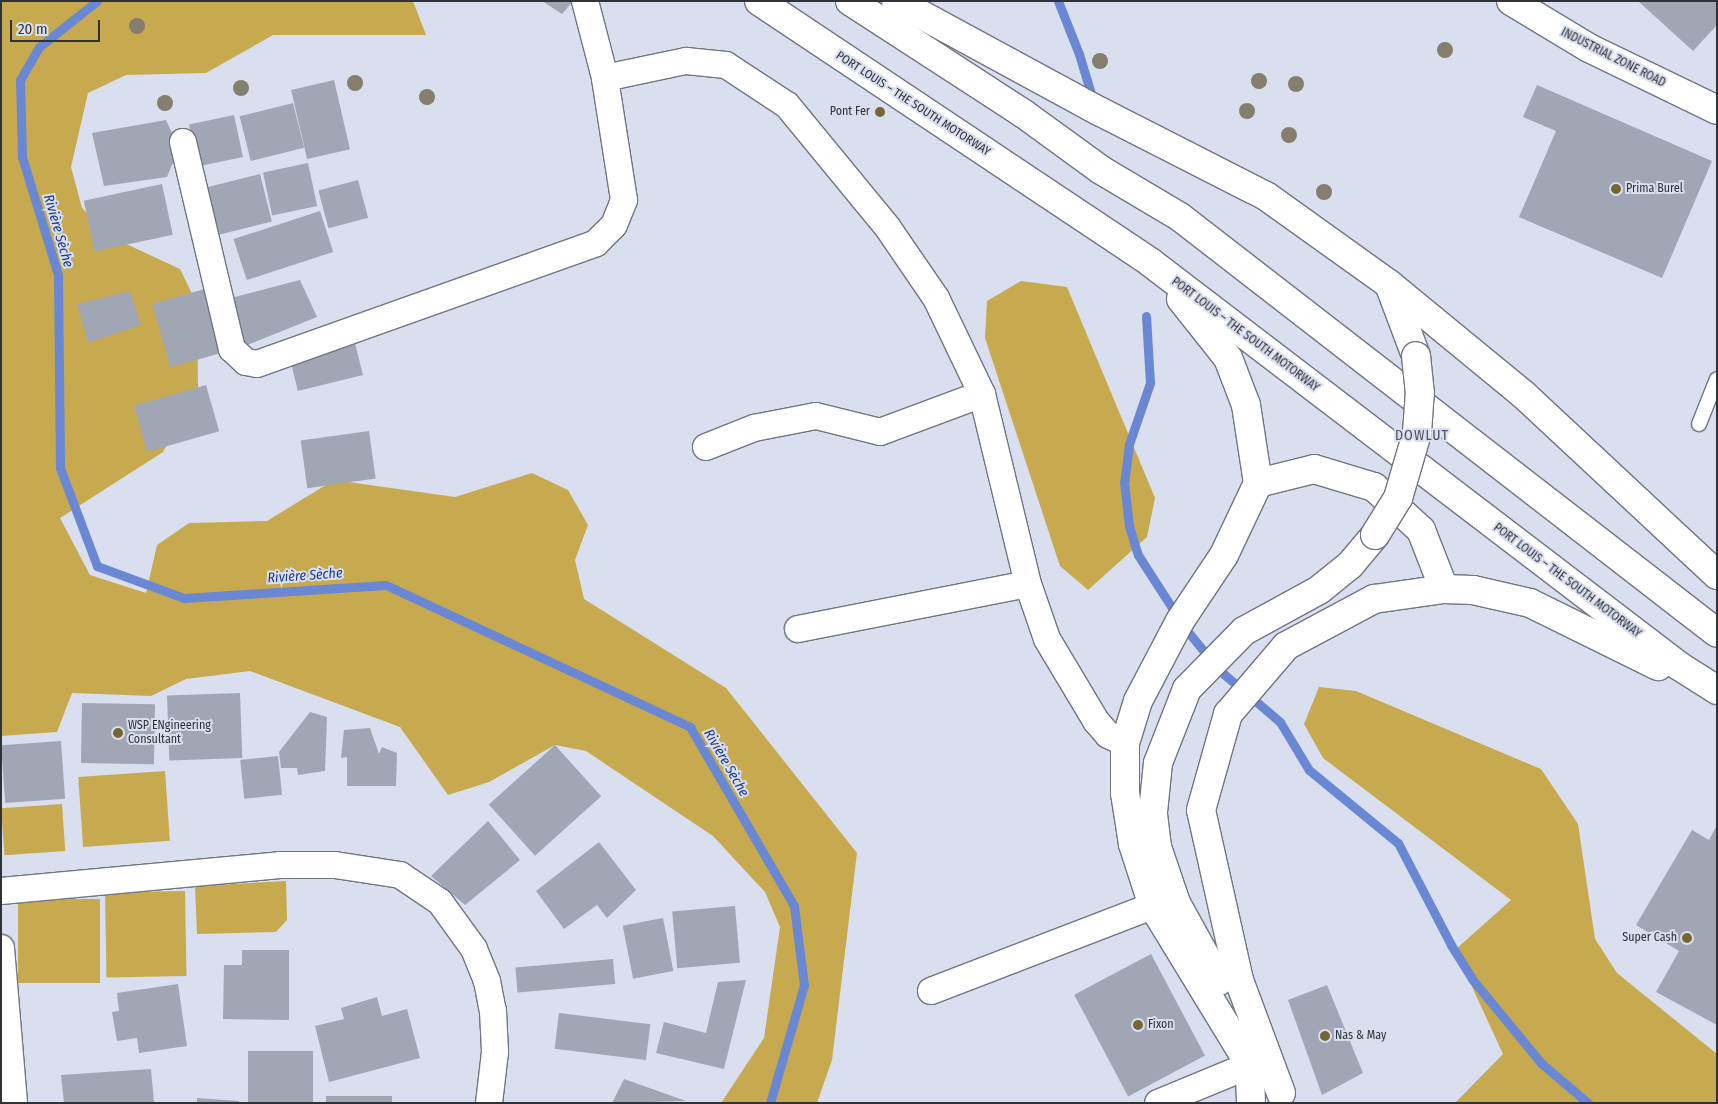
<!DOCTYPE html>
<html>
<head>
<meta charset="utf-8">
<style>
	body { margin:0 }
	#map { position:relative; width:1718px; height:1104px; overflow:hidden; background:#d9dfee; font-family:"Fira Sans Condensed",sans-serif }
	div>[style] { position:absolute }
	[style*='--x'] { left:calc(var(--x)*1px); top:calc(var(--y)*1px); width:calc(var(--w)*1px); rotate:calc(var(--a)*1deg) }
	.green>* { inset:0; background:#c7aa50; transform-origin:0 0 }
	.stream>* { height:9px; margin:-4.5px; padding:0 4.5px; transform-origin:4.5px; border-radius:4.5px; background:#6987d3 }
	.building>* { inset:0; background:#a0a6b3; transform-origin:0 0 }
	.roads { filter:drop-shadow(1px 0 #6f7582) drop-shadow(-1px 0 #6f7582) drop-shadow(0 1px #6f7582) drop-shadow(0 -1px #6f7582) }
	.lane>* { height:14px; margin:-7px; padding:0 7px; transform-origin:7px; border-radius:7px; background:#fff }
	.street>* { height:26px; margin:-13px; padding:0 13px; transform-origin:13px; border-radius:13px; background:#fff }
	.secondary>* { height:28px; margin:-14px; padding:0 14px; transform-origin:14px; border-radius:14px; background:#fff }
	.primary>* { height:28px; margin:-14px; padding:0 14px; transform-origin:14px; border-radius:14px; background:#fff }
	.highway>* { height:28px; margin:-14px; padding:0 14px; transform-origin:14px; border-radius:14px; background:#fff }
	.bridges { filter:drop-shadow(1px 0 #6f7582) drop-shadow(-1px 0 #6f7582) drop-shadow(0 1px #6f7582) drop-shadow(0 -1px #6f7582) }
	.primary-bridge>* { height:28px; margin:-14px; padding:0 14px; transform-origin:14px; border-radius:14px; background:#fff }
	.trees>* { width:16px; height:16px; margin:-8px; border-radius:50%; background:#837e6e }
	.dots>* { width:14px; height:14px; translate:-50% -50%; box-sizing:border-box; border:2px solid #d9dfee; border-radius:50% }
	span { translate:-50% -50%; white-space:nowrap; text-align:center; line-height:1.15; -webkit-text-stroke:4px #d9dfee; paint-order:stroke }
	.street-label { font-size:12px; color:#2f3237 }
	.poi-label { font-size:12px; color:#2f3237 }
	.right { translate:-100% -50%; text-align:right }
	.left { translate:0 -50%; text-align:left }
	.water-label { font-size:14px; color:#1d368e; font-style:italic }
	.neighbourhood-label { font-size:14px; color:#4e535f; letter-spacing:1px }
	.frame { position:absolute; inset:0; border:2px solid #2f3237; pointer-events:none }
	.scale { position:absolute; left:10px; top:20px; width:90px; height:22px; box-sizing:border-box; border:2px solid #2f3237; border-top:0; padding-left:6px; font-size:15px; line-height:18px; white-space:nowrap; color:#2f3237; -webkit-text-stroke:4px #d9dfee; paint-order:stroke }
</style>
</head>
<body>
<div id="map">
	<div class="green">
		<div style="clip-path:polygon(1px 1px,413px 1px,426px 35px,273px 35px,206px 73px,126px 75px,88px 93px,71px 167px,82px 208px,109px 236px,180px 269px,197px 304px,198px 388px,163px 452px,60px 518px,90px 575px,146px 593px,157px 545px,189px 523px,267px 521px,334px 480px,455px 497px,532px 473px,568px 490px,588px 525px,575px 560px,584px 599px,726px 688px,857px 853px,832px 1060px,817px 1103px,721px 1103px,764px 1038px,780px 927px,765px 892px,713px 836px,586px 751px,555px 745px,489px 782px,448px 795px,400px 727px,250px 671px,186px 679px,151px 696px,72px 693px,57px 732px,1px 736px)"></div>
		<div style="clip-path:polygon(1021px 281px,1067px 287px,1155px 498px,1147px 537px,1088px 590px,1060px 566px,985px 338px,987px 301px)"></div>
		<div style="clip-path:polygon(1319px 687px,1356px 691px,1541px 769px,1578px 824px,1595px 939px,1617px 973px,1717px 1054px,1717px 1103px,1455px 1103px,1503px 1054px,1455px 950px,1511px 900px,1323px 758px,1304px 724px)"></div>
		<div style="left:165px;top:771px;width:70px;height:87px;rotate:86deg"></div>
		<div style="left:62px;top:804px;width:47px;height:61px;rotate:86deg"></div>
		<div style="clip-path:polygon(286px 881px,287px 920px,276px 932px,197px 934px,195px 886px)"></div>
		<div style="left:185px;top:891px;width:85px;height:80px;rotate:89deg"></div>
		<div style="left:100px;top:899px;width:84px;height:82px;rotate:90deg"></div>
	</div>
	<div class="stream">
		<div style="--x:97;--y:1;--w:74;--a:141.6"></div>
		<div style="--x:39;--y:47;--w:38;--a:120"></div>
		<div style="--x:20;--y:80;--w:77;--a:88.5"></div>
		<div style="--x:22;--y:157;--w:123;--a:73"></div>
		<div style="--x:58;--y:275;--w:193;--a:89.4"></div>
		<div style="--x:60;--y:468;--w:105;--a:69.3"></div>
		<div style="--x:97;--y:566;--w:93;--a:20.2"></div>
		<div style="--x:184;--y:598;--w:202;--a:-3.7"></div>
		<div style="--x:386;--y:585;--w:336;--a:25"></div>
		<div style="--x:690;--y:727;--w:207;--a:59.8"></div>
		<div style="--x:794;--y:906;--w:80;--a:82.8"></div>
		<div style="--x:804;--y:985;--w:123;--a:106.1"></div>
		<div style="--x:1058;--y:1;--w:57;--a:68.4"></div>
		<div style="--x:1079;--y:54;--w:45;--a:73.2"></div>
		<div style="--x:1146;--y:316;--w:67;--a:86.6"></div>
		<div style="--x:1150;--y:383;--w:65;--a:109"></div>
		<div style="--x:1129;--y:444;--w:38;--a:97"></div>
		<div style="--x:1124;--y:482;--w:44;--a:83.5"></div>
		<div style="--x:1129;--y:526;--w:30;--a:73"></div>
		<div style="--x:1138;--y:555;--w:87;--a:57.2"></div>
		<div style="--x:1185;--y:628;--w:54;--a:51"></div>
		<div style="--x:1219;--y:670;--w:80;--a:40.4"></div>
		<div style="--x:1280;--y:722;--w:56;--a:58.9"></div>
		<div style="--x:1309;--y:770;--w:115;--a:39.4"></div>
		<div style="--x:1398;--y:843;--w:115;--a:62.5"></div>
		<div style="--x:1451;--y:945;--w:40;--a:58"></div>
		<div style="--x:1472;--y:979;--w:109;--a:50.6"></div>
		<div style="--x:1541;--y:1063;--w:62;--a:40.4"></div>
	</div>
	<div class="building">
		<div style="clip-path:polygon(542px 1px,573px 1px,562px 14px)"></div>
		<div style="clip-path:polygon(1638px 1px,1717px 1px,1717px 25px,1693px 51px)"></div>
		<div style="left:334px;top:80px;width:71px;height:44px;rotate:77deg"></div>
		<div style="clip-path:polygon(1537px 85px,1712px 161px,1662px 278px,1519px 217px,1556px 131px,1523px 117px)"></div>
		<div style="left:293px;top:103px;width:46px;height:55px;rotate:76deg"></div>
		<div style="left:234px;top:115px;width:43px;height:46px;rotate:78deg"></div>
		<div style="clip-path:polygon(166px 120px,179px 148px,167px 177px,104px 186px,92px 133px)"></div>
		<div style="left:308px;top:163px;width:44px;height:46px;rotate:78deg"></div>
		<div style="left:260px;top:174px;width:49px;height:59px;rotate:76deg"></div>
		<div style="left:358px;top:180px;width:39px;height:41px;rotate:75deg"></div>
		<div style="left:162px;top:184px;width:52px;height:80px;rotate:78deg"></div>
		<div style="left:320px;top:211px;width:43px;height:91px;rotate:72deg"></div>
		<div style="clip-path:polygon(300px 280px,317px 317px,242px 347px,227px 299px)"></div>
		<div style="left:208px;top:288px;width:66px;height:58px;rotate:74deg"></div>
		<div style="clip-path:polygon(130px 291px,141px 325px,88px 343px,77px 304px)"></div>
		<div style="left:354px;top:339px;width:37px;height:67px;rotate:76deg"></div>
		<div style="left:206px;top:385px;width:48px;height:75px;rotate:74deg"></div>
		<div style="left:369px;top:431px;width:48px;height:69px;rotate:82deg"></div>
		<div style="left:240px;top:693px;width:65px;height:73px;rotate:88deg"></div>
		<div style="left:82px;top:703px;width:73px;height:60px;rotate:1deg"></div>
		<div style="clip-path:polygon(310px 712px,327px 717px,325px 771px,298px 775px,297px 768px,281px 768px,279px 752px)"></div>
		<div style="clip-path:polygon(370px 728px,379px 754px,382px 747px,397px 753px,396px 786px,347px 786px,347px 757px,341px 758px,344px 730px)"></div>
		<div style="left:61px;top:741px;width:58px;height:60px;rotate:86deg"></div>
		<div style="left:555px;top:745px;width:69px;height:89px;rotate:48deg"></div>
		<div style="left:278px;top:756px;width:39px;height:38px;rotate:84deg"></div>
		<div style="clip-path:polygon(488px 821px,520px 860px,465px 905px,431px 876px)"></div>
		<div style="clip-path:polygon(1717px 825px,1717px 1025px,1656px 992px,1679px 951px,1636px 925px,1692px 830px,1709px 840px)"></div>
		<div style="clip-path:polygon(599px 842px,636px 890px,607px 918px,597px 905px,564px 929px,536px 891px)"></div>
		<div style="left:735px;top:906px;width:57px;height:63px;rotate:85deg"></div>
		<div style="left:663px;top:918px;width:54px;height:41px;rotate:79deg"></div>
		<div style="clip-path:polygon(242px 950px,289px 950px,289px 1020px,223px 1019px,224px 965px,242px 965px)"></div>
		<div style="left:1151px;top:954px;width:115px;height:87px;rotate:62deg"></div>
		<div style="left:613px;top:959px;width:25px;height:98px;rotate:85deg"></div>
		<div style="clip-path:polygon(746px 980px,724px 1069px,656px 1053px,664px 1022px,706px 1033px,718px 982px)"></div>
		<div style="clip-path:polygon(178px 984px,187px 1046px,139px 1053px,137px 1038px,117px 1041px,112px 1012px,119px 1011px,117px 993px)"></div>
		<div style="clip-path:polygon(1327px 985px,1363px 1073px,1322px 1095px,1288px 1000px)"></div>
		<div style="clip-path:polygon(377px 997px,382px 1016px,407px 1009px,420px 1058px,329px 1082px,315px 1026px,344px 1019px,341px 1008px)"></div>
		<div style="left:559px;top:1013px;width:92px;height:36px;rotate:7deg"></div>
		<div style="left:248px;top:1051px;width:65px;height:52px"></div>
		<div style="clip-path:polygon(151px 1069px,154px 1103px,64px 1103px,61px 1075px)"></div>
		<div style="clip-path:polygon(624px 1079px,686px 1101px,612px 1103px)"></div>
		<div style="left:326px;top:1096px;width:66px;height:7px"></div>
		<div style="clip-path:polygon(197px 1098px,239px 1101px,239px 1103px,197px 1103px)"></div>
	</div>
	<div class="roads">
		<div class="lane">
			<div style="--x:1699;--y:424;--w:48;--a:-68.2"></div>
		</div>
		<div class="street">
			<div style="--x:585;--y:1;--w:80;--a:75.4"></div>
			<div style="--x:183;--y:142;--w:213;--a:76.7"></div>
			<div style="--x:232;--y:349;--w:19;--a:43"></div>
			<div style="--x:246;--y:362;--w:11;--a:10"></div>
			<div style="--x:257;--y:364;--w:360;--a:-19.6"></div>
			<div style="--x:596;--y:243;--w:25;--a:-45"></div>
			<div style="--x:614;--y:225;--w:27;--a:-68"></div>
			<div style="--x:624;--y:200;--w:123;--a:-98.9"></div>
			<div style="--x:605;--y:78;--w:83;--a:-11.9"></div>
			<div style="--x:686;--y:61;--w:40;--a:5.7"></div>
			<div style="--x:726;--y:65;--w:73;--a:33.3"></div>
			<div style="--x:787;--y:105;--w:159;--a:50.6"></div>
			<div style="--x:888;--y:228;--w:85;--a:55.6"></div>
			<div style="--x:936;--y:298;--w:106;--a:64.4"></div>
			<div style="--x:982;--y:394;--w:195;--a:76.4"></div>
			<div style="--x:1028;--y:584;--w:58;--a:70.9"></div>
			<div style="--x:1047;--y:639;--w:96;--a:59.1"></div>
			<div style="--x:1096;--y:721;--w:18;--a:49"></div>
			<div style="--x:1108;--y:735;--w:19;--a:25"></div>
			<div style="--x:706;--y:447;--w:52;--a:-21.6"></div>
			<div style="--x:754;--y:428;--w:63;--a:-11"></div>
			<div style="--x:816;--y:416;--w:66;--a:14"></div>
			<div style="--x:880;--y:432;--w:109;--a:-20.4"></div>
			<div style="--x:798;--y:629;--w:234;--a:-11.1"></div>
			<div style="--x:1;--y:891;--w:280;--a:-5.3"></div>
			<div style="--x:280;--y:865;--w:55;--a:0"></div>
			<div style="--x:335;--y:865;--w:66;--a:8.7"></div>
			<div style="--x:400;--y:875;--w:48;--a:34"></div>
			<div style="--x:440;--y:902;--w:58;--a:54.1"></div>
			<div style="--x:474;--y:949;--w:35;--a:68"></div>
			<div style="--x:487;--y:981;--w:31;--a:79"></div>
			<div style="--x:493;--y:1011;--w:41;--a:87.2"></div>
			<div style="--x:495;--y:1052;--w:51;--a:96.7"></div>
			<div style="--x:1;--y:948;--w:156;--a:85.2"></div>
			<div style="--x:931;--y:991;--w:238;--a:-21"></div>
			<div style="--x:1158;--y:1103;--w:100;--a:-22.4"></div>
		</div>
		<div class="secondary">
			<div style="--x:1511;--y:1;--w:91;--a:31.1"></div>
			<div style="--x:1589;--y:48;--w:142;--a:25.8"></div>
		</div>
		<div class="primary">
			<div style="--x:896;--y:1;--w:231;--a:28.5"></div>
			<div style="--x:1099;--y:111;--w:187;--a:27"></div>
			<div style="--x:1266;--y:196;--w:151;--a:35.6"></div>
			<div style="--x:1389;--y:284;--w:77;--a:69.4"></div>
			<div style="--x:1219;--y:981;--w:89;--a:-118.9"></div>
			<div style="--x:1176;--y:903;--w:59;--a:-108.7"></div>
			<div style="--x:1157;--y:847;--w:35;--a:-97"></div>
			<div style="--x:1153;--y:812;--w:49;--a:-84.2"></div>
			<div style="--x:1158;--y:763;--w:79;--a:-68.6"></div>
			<div style="--x:1187;--y:689;--w:81;--a:-45.5"></div>
			<div style="--x:1244;--y:631;--w:85;--a:-28.7"></div>
			<div style="--x:1319;--y:590;--w:40;--a:-39"></div>
			<div style="--x:1350;--y:565;--w:39;--a:-50"></div>
			<div style="--x:1251;--y:1103;--w:38;--a:-92"></div>
			<div style="--x:1250;--y:1065;--w:186;--a:-121.4"></div>
			<div style="--x:1153;--y:906;--w:65;--a:-107.9"></div>
			<div style="--x:1133;--y:844;--w:52;--a:-98.9"></div>
			<div style="--x:1125;--y:793;--w:50;--a:-90"></div>
			<div style="--x:1125;--y:743;--w:44;--a:-72.8"></div>
			<div style="--x:1138;--y:701;--w:90;--a:-62.3"></div>
			<div style="--x:1180;--y:621;--w:79;--a:-56.3"></div>
			<div style="--x:1224;--y:555;--w:80;--a:-64.7"></div>
			<div style="--x:1258;--y:483;--w:58;--a:-14"></div>
			<div style="--x:1314;--y:469;--w:63;--a:16.7"></div>
			<div style="--x:1374;--y:487;--w:64;--a:42.5"></div>
			<div style="--x:1421;--y:530;--w:63;--a:68.7"></div>
		</div>
		<div class="highway">
			<div style="--x:759;--y:1;--w:470;--a:33.7"></div>
			<div style="--x:1150;--y:262;--w:666;--a:37.37"></div>
			<div style="--x:1679;--y:666;--w:45;--a:32.3"></div>
			<div style="--x:850;--y:1;--w:207;--a:33"></div>
			<div style="--x:1024;--y:114;--w:95;--a:36"></div>
			<div style="--x:1101;--y:170;--w:92;--a:30.7"></div>
			<div style="--x:1180;--y:217;--w:679;--a:37.76"></div>
			<div style="--x:1389;--y:284;--w:175;--a:39.4"></div>
			<div style="--x:1524;--y:395;--w:264;--a:43"></div>
			<div style="--x:1181;--y:299;--w:75;--a:51.5"></div>
			<div style="--x:1228;--y:358;--w:50;--a:69"></div>
			<div style="--x:1246;--y:405;--w:79;--a:81.3"></div>
			<div style="--x:1281;--y:1093;--w:121;--a:-110.4"></div>
			<div style="--x:1239;--y:980;--w:174;--a:-102.6"></div>
			<div style="--x:1201;--y:810;--w:100;--a:-74.3"></div>
			<div style="--x:1228;--y:714;--w:89;--a:-49.5"></div>
			<div style="--x:1286;--y:646;--w:100;--a:-28.1"></div>
			<div style="--x:1374;--y:599;--w:71;--a:-8.1"></div>
			<div style="--x:1444;--y:589;--w:29;--a:2"></div>
			<div style="--x:1473;--y:590;--w:58;--a:12.8"></div>
			<div style="--x:1530;--y:603;--w:143;--a:26.2"></div>
		</div>
	</div>
	<div class="bridges">
		<div class="primary-bridge">
			<div style="--x:1375;--y:535;--w:44;--a:-58.1"></div>
			<div style="--x:1398;--y:498;--w:68;--a:-73.7"></div>
			<div style="--x:1417;--y:433;--w:39;--a:-86"></div>
			<div style="--x:1420;--y:394;--w:38;--a:-96"></div>
		</div>
	</div>
	<div class="trees">
		<div style="left:137px;top:26px"></div>
		<div style="left:1445px;top:50px"></div>
		<div style="left:1100px;top:61px"></div>
		<div style="left:1259px;top:81px"></div>
		<div style="left:355px;top:83px"></div>
		<div style="left:1296px;top:84px"></div>
		<div style="left:241px;top:88px"></div>
		<div style="left:427px;top:97px"></div>
		<div style="left:165px;top:103px"></div>
		<div style="left:1247px;top:111px"></div>
		<div style="left:1289px;top:135px"></div>
		<div style="left:1324px;top:192px"></div>
	</div>
	<div class="dots">
		<div style="left:880px;top:112px;background:#776634"></div>
		<div style="left:1616px;top:189px;background:#776634"></div>
		<div style="left:118px;top:733px;background:#776634"></div>
		<div style="left:1687px;top:938px;background:#776634"></div>
		<div style="left:1138px;top:1025px;background:#776634"></div>
		<div style="left:1325px;top:1036px;background:#776634"></div>
	</div>
	<div class="street-label">
		<span style="left:1613px;top:58px;rotate:27deg">INDUSTRIAL ZONE ROAD</span>
		<span style="left:913px;top:104px;rotate:33deg">PORT LOUIS – THE SOUTH MOTORWAY</span>
		<span style="left:1245px;top:335px;rotate:37deg">PORT LOUIS – THE SOUTH MOTORWAY</span>
		<span style="left:1567px;top:581px;rotate:37deg">PORT LOUIS – THE SOUTH MOTORWAY</span>
	</div>
	<div class="poi-label">
		<span class="right" style="left:870px;top:112px">Pont Fer</span>
		<span class="left" style="left:1626px;top:189px">Prima Burel</span>
		<span class="left" style="left:128px;top:733px">WSP ENgineering<br>Consultant</span>
		<span class="right" style="left:1677px;top:938px">Super Cash</span>
		<span class="left" style="left:1148px;top:1025px">Fixon</span>
		<span class="left" style="left:1335px;top:1036px">Nas &amp; May</span>
	</div>
	<div class="water-label">
		<span style="left:58px;top:231px;rotate:74deg">Rivière Sèche</span>
		<span style="left:305px;top:576px;rotate:-4deg">Rivière Sèche</span>
		<span style="left:726px;top:763px;rotate:60deg">Rivière Sèche</span>
	</div>
	<div class="neighbourhood-label">
		<span style="left:1422px;top:436px">DOWLUT</span>
	</div>
	<div class="frame"></div>
	<div class="scale">20 m</div>
</div>
</body>
</html>
